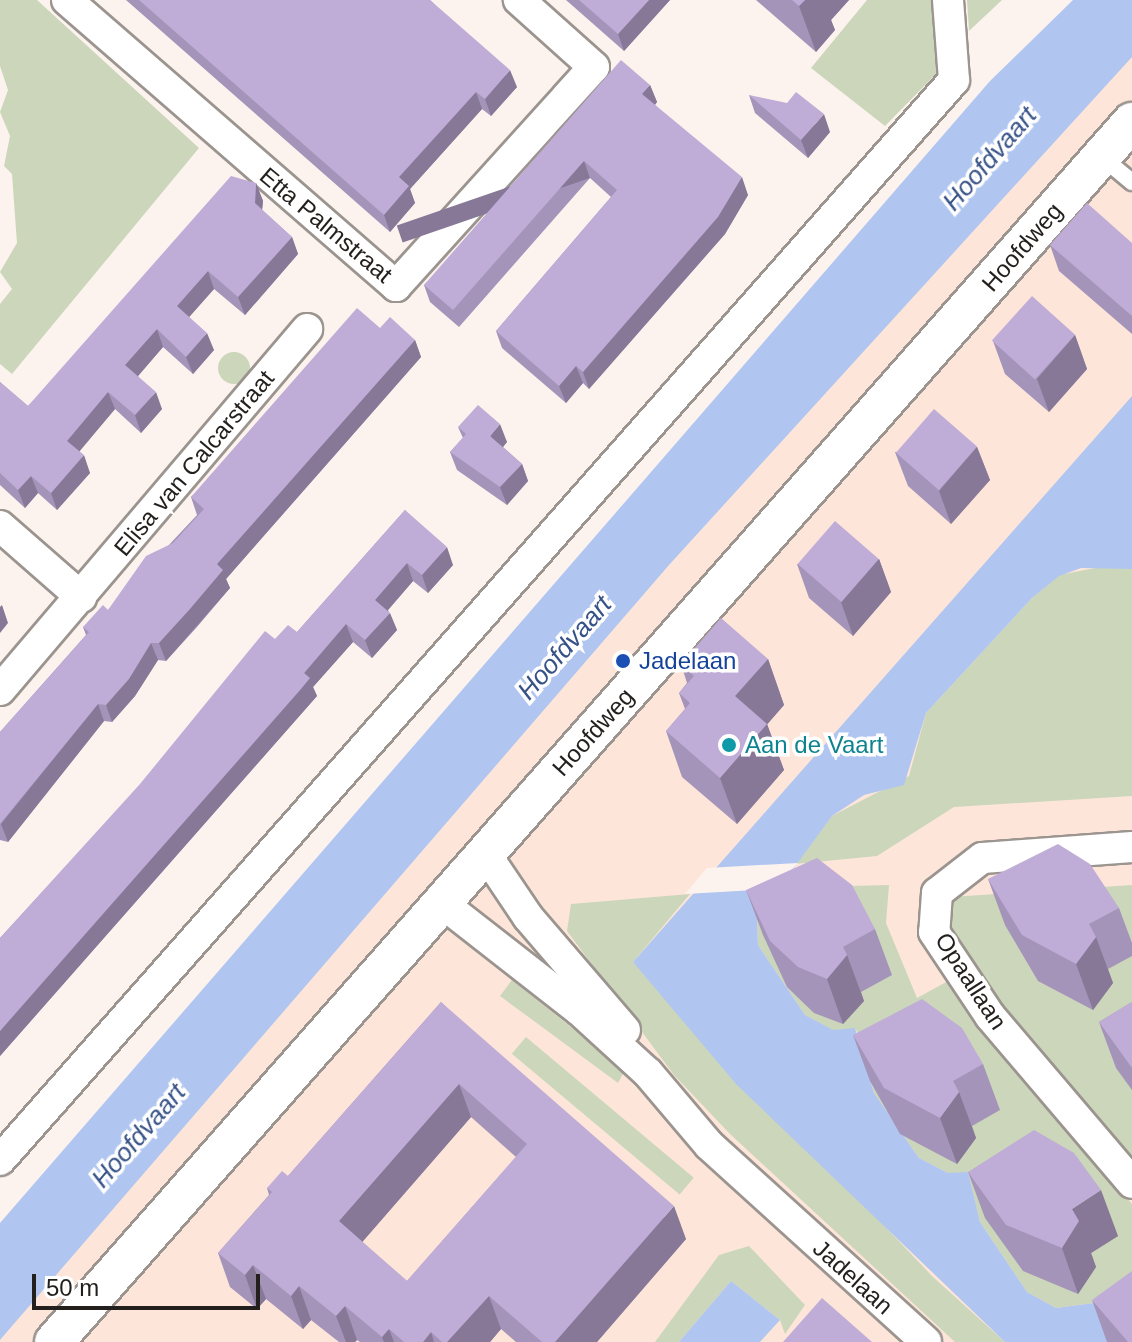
<!DOCTYPE html>
<html>
<head>
<meta charset="utf-8">
<style>
	body { margin:0 }
	#map { position:relative; width:1132px; height:1342px; overflow:hidden; background:#fcf3ee; font-family:Helvetica,sans-serif }
	div>[style] { position:absolute }
	[style*='--x'] { left:calc(var(--x)*1px); top:calc(var(--y)*1px); width:calc(var(--w)*1px); rotate:calc(var(--a)*1deg) }
	.industrial>* { inset:0; background:#fde6d9 }
	.green>* { inset:0; background:#cbd6ba; transform-origin:0 0 }
	.round { border-radius:50% }
	.water>* { inset:0; background:#b0c6f0 }
	.pier>* { inset:0; background:#fcf3ee }
	.roads { filter:drop-shadow(2px 0 #9b948f) drop-shadow(-2px 0 #9b948f) drop-shadow(0 2px #9b948f) drop-shadow(0 -2px #9b948f) }
	.service>* { height:16px; margin:-8px; padding:0 8px; transform-origin:8px; border-radius:8px; background:#fff }
	.minor>* { height:30px; margin:-15px; padding:0 15px; transform-origin:15px; border-radius:15px; background:#fff }
	.tertiary>* { height:38px; margin:-19px; padding:0 19px; transform-origin:19px; border-radius:19px; background:#fff }
	.wall>* { inset:0; background:#a494b9 }
	.shaded-wall>* { inset:0; background:#867896; transform-origin:0 0 }
	.building>* { inset:0; background:#bfacd7; transform-origin:0 0 }
	.dots>* { width:22px; height:22px; translate:-50% -50%; box-sizing:border-box; border:4px solid #fff; border-radius:50% }
	span { translate:-50% -50%; white-space:nowrap; text-align:center; line-height:1.15; -webkit-text-stroke:7px #fff; paint-order:stroke }
	.street-label { font-size:24px; color:#221f1d }
	.transit-label { font-size:24px; color:#164399 }
	.left { translate:0 -50%; text-align:left }
	.culture-label { font-size:24px; color:#0d838f }
	.water-label { font-size:26px; color:#375287; font-style:italic }
	.scale { position:absolute; left:32px; top:1274px; width:228px; height:36px; box-sizing:border-box; border:4px solid #221f1d; border-top:0; padding-left:10px; font-size:24px; line-height:28px; white-space:nowrap; color:#221f1d; -webkit-text-stroke:6px #fff; paint-order:stroke }
</style>
</head>
<body>
<div id="map">
	<div class="industrial">
		<div style="clip-path:polygon(1132px 6px,1132px 1342px,0 1342px,0 1295px)"></div>
	</div>
	<div class="green">
		<div style="clip-path:polygon(0 0,37px 0,199px 148px,12px 374px,0 364px,0 304px,12px 289px,0 272px,17px 243px,12px 174px,4px 166px,10px 136px,0 112px,8px 90px,0 66px)"></div>
		<div style="clip-path:polygon(867px 0,933px 0,938px 72px,885px 126px,811px 68px)"></div>
		<div style="clip-path:polygon(967px 0,1002px 0,969px 31px)"></div>
		<div class="round" style="left:218px;top:352px;width:32px;height:32px"></div>
		<div style="clip-path:polygon(1106px 566px,1132px 569px,1132px 796px,954px 807px,877px 856px,795px 864px,832px 816px,909px 776px,926px 713px,1032px 598px,1059px 575px)"></div>
		<div style="clip-path:polygon(889px 885px,886px 923px,917px 998px,948px 981px,1132px 1204px,1132px 1342px,1109px 1342px,1094px 1303px,1056px 1308px,1027px 1292px,980px 1222px,968px 1173px,948px 1173px,919px 1158px,874px 1093px,856px 1029px,833px 1031px,805px 1015px,758px 945px,757px 918px,769px 888px)"></div>
		<div style="clip-path:polygon(1132px 885px,1132px 1161px,948px 939px,951px 897px)"></div>
		<div style="clip-path:polygon(690px 894px,633px 962px,933px 1277px,1005px 1342px,955px 1342px,730px 1134px,674px 1075px,567px 931px,571px 904px)"></div>
		<div style="clip-path:polygon(512px 980px,625px 1070px,618px 1083px,500px 996px)"></div>
		<div style="left:526px;top:1037px;width:219px;height:22px;rotate:40deg"></div>
		<div style="clip-path:polygon(749px 1246px,805px 1305px,785px 1334px,780px 1320px,731px 1281px,679px 1342px,655px 1342px,719px 1255px)"></div>
	</div>
	<div class="water">
		<div style="clip-path:polygon(1073px 0,1132px 0,1132px 57px,669px 565px,0 1340px,0 1223px,990px 81px)"></div>
		<div style="clip-path:polygon(1132px 396px,1132px 569px,1081px 568px,1059px 576px,1032px 598px,926px 713px,904px 785px,864px 795px,832px 816px,757px 918px,758px 945px,805px 1015px,833px 1030px,855px 1028px,874px 1093px,919px 1158px,948px 1173px,968px 1172px,980px 1222px,1027px 1292px,1056px 1308px,1094px 1303px,1109px 1342px,1005px 1342px,736px 1084px,633px 962px)"></div>
		<div style="clip-path:polygon(731px 1281px,780px 1320px,760px 1342px,679px 1342px)"></div>
	</div>
	<div class="pier">
		<div style="clip-path:polygon(798px 863px,773px 889px,685px 894px,707px 868px)"></div>
	</div>
	<div class="roads">
		<div class="service">
			<div style="--x:1102;--y:157;--w:39;--a:40"></div>
		</div>
		<div class="minor">
			<div style="--x:67;--y:0;--w:436;--a:41"></div>
			<div style="--x:396;--y:286;--w:295;--a:-47.9"></div>
			<div style="--x:594;--y:67;--w:101;--a:-138.2"></div>
			<div style="--x:0;--y:526;--w:108;--a:41.2"></div>
			<div style="--x:0;--y:690;--w:474;--a:-49.6"></div>
			<div style="--x:1132;--y:847;--w:150;--a:175.8"></div>
			<div style="--x:982;--y:858;--w:57;--a:142.1"></div>
			<div style="--x:937;--y:893;--w:39;--a:94"></div>
			<div style="--x:934;--y:932;--w:101;--a:56.3"></div>
			<div style="--x:990;--y:1016;--w:219;--a:49.6"></div>
			<div style="--x:485;--y:853;--w:77;--a:56.1"></div>
			<div style="--x:528;--y:917;--w:149;--a:49.4"></div>
			<div style="--x:442;--y:903;--w:174;--a:38"></div>
			<div style="--x:579;--y:1010;--w:93;--a:42.4"></div>
			<div style="--x:648;--y:1073;--w:94;--a:49.7"></div>
			<div style="--x:709;--y:1145;--w:293;--a:42.2"></div>
			<div style="--x:0;--y:1160;--w:1441;--a:-48.54"></div>
			<div style="--x:954;--y:80;--w:80;--a:-94.3"></div>
		</div>
		<div class="tertiary">
			<div style="--x:54;--y:1342;--w:1628;--a:-48.54"></div>
		</div>
	</div>
	<div class="wall">
		<div style="clip-path:polygon(126px 0,430px 0,517px 87px,491px 116px,482px 109px,410px 189px,415px 203px,390px 232px)"></div>
		<div style="clip-path:polygon(566px 0,670px 0,624px 51px)"></div>
		<div style="clip-path:polygon(756px 0,849px 0,831px 20px,835px 30px,816px 52px)"></div>
		<div style="clip-path:polygon(650px 85px,657px 102px,655px 105px,748px 195px,725px 234px,589px 389px,583px 383px,566px 403px,502px 348px,496px 331px,611px 197px,590px 178px,459px 327px,430px 302px,424px 285px)"></div>
		<div style="clip-path:polygon(749px 95px,830px 132px,808px 158px,755px 113px)"></div>
		<div style="clip-path:polygon(256px 183px,263px 201px,262px 210px,292px 237px,298px 254px,245px 315px,214px 289px,189px 317px,214px 350px,193px 374px,163px 347px,138px 376px,162px 409px,141px 433px,115px 409px,79px 451px,90px 473px,57px 510px,38px 493px,25px 508px,0 485px,0 382px,28px 406px)"></div>
		<div style="clip-path:polygon(1132px 243px,1132px 334px,1059px 271px,1050px 245px)"></div>
		<div style="clip-path:polygon(380px 328px,415px 340px,421px 357px,226px 579px,230px 588px,197px 627px,166px 661px,158px 660px,135px 696px,112px 722px,104px 721px,8px 842px,0 840px,0 732px,86px 635px,83px 627px,108px 610px,197px 515px,191px 497px)"></div>
		<div style="clip-path:polygon(1075px 335px,1087px 369px,1049px 412px,1005px 374px,993px 341px)"></div>
		<div style="clip-path:polygon(458px 427px,507px 442px,503px 447px,522px 464px,528px 481px,507px 505px,457px 470px,450px 452px,463px 438px)"></div>
		<div style="clip-path:polygon(977px 447px,990px 480px,951px 524px,908px 486px,895px 452px)"></div>
		<div style="clip-path:polygon(405px 510px,453px 565px,428px 593px,413px 581px,388px 610px,397px 630px,372px 658px,353px 642px,313px 687px,317px 696px,0 1056px,0 938px,275px 639px,297px 632px)"></div>
		<div style="clip-path:polygon(879px 559px,891px 592px,853px 636px,809px 598px,797px 564px)"></div>
		<div style="clip-path:polygon(768px 659px,784px 705px,767px 724px,784px 770px,737px 824px,682px 777px,666px 731px,685px 709px,679px 693px,687px 683px,681px 664px)"></div>
		<div style="clip-path:polygon(988px 879px,1119px 908px,1132px 943px,1132px 956px,1108px 969px,1113px 983px,1093px 1010px,1038px 981px,1005px 925px)"></div>
		<div style="clip-path:polygon(746px 890px,875px 929px,892px 975px,861px 992px,864px 1001px,843px 1024px,814px 1013px,787px 987px,763px 935px)"></div>
		<div style="clip-path:polygon(evenodd,441px 1002px,686px 1239px,597px 1342px,516px 1342px,501px 1329px,490px 1342px,360px 1342px,357px 1340px,355px 1342px,339px 1342px,311px 1320px,303px 1329px,266px 1299px,257px 1309px,230px 1287px,218px 1253px,269px 1195px,267px 1188px,288px 1176px,441px 1002px,471px 1117px,516px 1157px,407px 1281px,362px 1242px,471px 1117px)"></div>
		<div style="clip-path:polygon(1132px 1002px,1132px 1090px,1116px 1068px,1099px 1022px)"></div>
		<div style="clip-path:polygon(853px 1035px,983px 1064px,1000px 1110px,972px 1126px,976px 1138px,957px 1164px,900px 1134px,870px 1081px)"></div>
		<div style="clip-path:polygon(968px 1172px,1118px 1236px,1091px 1253px,1096px 1267px,1078px 1294px,1023px 1271px,985px 1218px)"></div>
		<div style="clip-path:polygon(1092px 1300px,1132px 1342px,1107px 1342px)"></div>
	</div>
	<div class="shaded-wall">
		<div style="clip-path:polygon(649px 0,670px 0,624px 51px,618px 34px)"></div>
		<div style="clip-path:polygon(805px 0,849px 0,831px 20px,835px 30px,816px 52px,799px 6px)"></div>
		<div style="clip-path:polygon(510px 70px,517px 87px,491px 116px,485px 99px)"></div>
		<div style="clip-path:polygon(650px 85px,657px 102px,649px 112px,642px 94px)"></div>
		<div style="clip-path:polygon(476px 92px,482px 109px,410px 189px,415px 203px,390px 232px,384px 215px,399px 177px)"></div>
		<div style="clip-path:polygon(824px 114px,830px 132px,808px 158px,801px 140px)"></div>
		<div style="left:584px;top:161px;width:18px;height:198px;rotate:71deg"></div>
		<div style="clip-path:polygon(742px 177px,748px 195px,725px 234px,589px 389px,583px 372px)"></div>
		<div style="clip-path:polygon(256px 183px,263px 201px,261px 221px,255px 203px)"></div>
		<div style="clip-path:polygon(292px 237px,298px 254px,245px 315px,238px 297px)"></div>
		<div style="clip-path:polygon(208px 271px,214px 289px,183px 324px,177px 306px)"></div>
		<div style="clip-path:polygon(157px 329px,163px 347px,132px 383px,125px 365px)"></div>
		<div style="clip-path:polygon(207px 333px,214px 350px,193px 374px,186px 357px)"></div>
		<div style="clip-path:polygon(1075px 335px,1087px 369px,1049px 412px,1037px 379px)"></div>
		<div style="clip-path:polygon(415px 340px,421px 357px,226px 579px,230px 588px,166px 661px,159px 643px,217px 564px)"></div>
		<div style="clip-path:polygon(576px 366px,583px 383px,566px 403px,559px 386px)"></div>
		<div style="clip-path:polygon(108px 392px,115px 409px,74px 458px,67px 441px)"></div>
		<div style="clip-path:polygon(156px 392px,162px 409px,141px 433px,135px 415px)"></div>
		<div style="clip-path:polygon(500px 424px,507px 442px,497px 454px,490px 436px)"></div>
		<div style="clip-path:polygon(977px 447px,990px 480px,951px 524px,939px 491px)"></div>
		<div style="clip-path:polygon(84px 455px,90px 473px,57px 510px,51px 493px)"></div>
		<div style="clip-path:polygon(522px 464px,528px 481px,507px 505px,500px 487px)"></div>
		<div style="clip-path:polygon(31px 476px,38px 493px,25px 508px,18px 490px)"></div>
		<div style="clip-path:polygon(447px 547px,453px 565px,428px 593px,422px 575px)"></div>
		<div style="clip-path:polygon(879px 559px,891px 592px,853px 636px,841px 602px)"></div>
		<div style="clip-path:polygon(407px 563px,413px 581px,382px 617px,375px 600px)"></div>
		<div style="clip-path:polygon(2px 605px,8px 623px,0 633px,0 607px)"></div>
		<div style="clip-path:polygon(390px 613px,397px 630px,372px 658px,365px 640px)"></div>
		<div style="clip-path:polygon(346px 624px,353px 642px,313px 687px,317px 696px,0 1056px,0 1031px)"></div>
		<div style="clip-path:polygon(151px 643px,158px 660px,135px 696px,112px 722px,106px 705px)"></div>
		<div style="clip-path:polygon(768px 659px,784px 705px,752px 742px,735px 696px)"></div>
		<div style="clip-path:polygon(98px 704px,104px 721px,8px 842px,1px 824px)"></div>
		<div style="clip-path:polygon(767px 724px,784px 770px,737px 824px,720px 778px)"></div>
		<div style="clip-path:polygon(1096px 937px,1113px 983px,1093px 1010px,1076px 964px)"></div>
		<div style="clip-path:polygon(847px 955px,864px 1001px,843px 1024px,827px 979px)"></div>
		<div style="clip-path:polygon(459px 1084px,471px 1117px,351px 1255px,339px 1221px)"></div>
		<div style="clip-path:polygon(959px 1092px,976px 1138px,957px 1164px,940px 1118px)"></div>
		<div style="clip-path:polygon(1101px 1190px,1118px 1236px,1091px 1253px,1096px 1267px,1078px 1294px,1062px 1248px,1072px 1209px)"></div>
		<div style="clip-path:polygon(674px 1206px,686px 1239px,597px 1342px,555px 1342px)"></div>
		<div style="clip-path:polygon(253px 1265px,266px 1299px,257px 1309px,245px 1275px)"></div>
		<div style="clip-path:polygon(299px 1286px,311px 1320px,303px 1329px,291px 1296px)"></div>
		<div style="clip-path:polygon(489px 1296px,501px 1329px,490px 1342px,447px 1342px)"></div>
		<div style="clip-path:polygon(345px 1306px,357px 1340px,355px 1342px,346px 1342px,336px 1316px)"></div>
		<div style="clip-path:polygon(389px 1329px,394px 1342px,384px 1342px,382px 1337px)"></div>
		<div style="clip-path:polygon(431px 1332px,434px 1342px,423px 1342px)"></div>
	</div>
	<div class="building">
		<div style="clip-path:polygon(139px 0,430px 0,510px 70px,485px 99px,476px 92px,399px 177px,409px 186px,384px 215px)"></div>
		<div style="clip-path:polygon(579px 0,649px 0,618px 34px)"></div>
		<div style="clip-path:polygon(792px 0,805px 0,799px 6px)"></div>
		<div style="clip-path:polygon(621px 60px,650px 85px,642px 94px,742px 177px,718px 217px,583px 372px,576px 366px,559px 386px,496px 331px,617px 190px,584px 161px,453px 310px,424px 285px)"></div>
		<div style="clip-path:polygon(796px 92px,824px 114px,801px 140px,749px 95px,787px 103px)"></div>
		<div style="clip-path:polygon(231px 176px,256px 183px,255px 203px,292px 237px,238px 297px,208px 271px,177px 306px,207px 333px,186px 357px,157px 329px,125px 365px,156px 392px,135px 415px,108px 392px,67px 441px,84px 455px,51px 493px,31px 476px,18px 490px,0 473px,0 382px,28px 406px)"></div>
		<div style="clip-path:polygon(1087px 203px,1132px 243px,1132px 316px,1050px 245px)"></div>
		<div style="left:1032px;top:296px;width:58px;height:60px;rotate:42deg"></div>
		<div style="clip-path:polygon(357px 308px,380px 328px,390px 317px,415px 340px,217px 564px,223px 570px,190px 609px,159px 643px,151px 643px,129px 679px,106px 705px,98px 704px,0 824px,0 732px,89px 632px,83px 627px,103px 605px,108px 610px,146px 556px,173px 543px,204px 509px,191px 497px)"></div>
		<div style="clip-path:polygon(478px 405px,500px 424px,490px 436px,522px 464px,500px 487px,450px 452px,466px 434px,458px 427px)"></div>
		<div style="left:934px;top:409px;width:57px;height:58px;rotate:41deg"></div>
		<div style="clip-path:polygon(405px 510px,447px 547px,422px 575px,407px 563px,375px 600px,390px 613px,365px 640px,346px 624px,304px 673px,310px 678px,301px 689px,0 1031px,0 938px,140px 784px,265px 631px,275px 639px,288px 625px,297px 632px)"></div>
		<div style="left:835px;top:521px;width:58px;height:57px;rotate:41deg"></div>
		<div style="clip-path:polygon(721px 618px,768px 659px,735px 696px,767px 724px,720px 778px,666px 731px,690px 703px,679px 693px,694px 676px,681px 664px)"></div>
		<div style="clip-path:polygon(1058px 844px,1090px 864px,1119px 908px,1089px 924px,1096px 937px,1076px 964px,1022px 935px,988px 879px)"></div>
		<div style="clip-path:polygon(817px 858px,852px 885px,875px 929px,843px 947px,847px 955px,827px 979px,798px 967px,770px 941px,746px 890px)"></div>
		<div style="clip-path:polygon(922px 999px,962px 1028px,983px 1064px,953px 1081px,959px 1092px,940px 1118px,884px 1088px,853px 1035px)"></div>
		<div style="clip-path:polygon(evenodd,441px 1002px,674px 1206px,555px 1342px,542px 1342px,489px 1296px,447px 1342px,442px 1342px,431px 1332px,423px 1342px,404px 1342px,389px 1329px,382px 1337px,345px 1306px,336px 1316px,299px 1286px,291px 1296px,253px 1265px,245px 1275px,218px 1253px,272px 1192px,267px 1188px,282px 1171px,288px 1176px,441px 1002px,459px 1084px,527px 1144px,407px 1281px,339px 1221px,459px 1084px)"></div>
		<div style="clip-path:polygon(1132px 1002px,1132px 1068px,1099px 1022px)"></div>
		<div style="clip-path:polygon(1034px 1130px,1074px 1153px,1101px 1190px,1072px 1209px,1079px 1221px,1062px 1248px,1006px 1225px,968px 1172px)"></div>
		<div style="clip-path:polygon(1132px 1271px,1132px 1342px,1128px 1342px,1092px 1300px)"></div>
		<div style="clip-path:polygon(822px 1298px,872px 1342px,783px 1342px)"></div>
	</div>
	<div class="dots">
		<div style="left:623px;top:661px;background:#1a4fb4"></div>
		<div style="left:729px;top:745px;background:#0f9aa8"></div>
	</div>
	<div class="street-label">
		<span style="left:326px;top:225px;rotate:40deg">Etta Palmstraat</span>
		<span style="left:1022px;top:247px;rotate:-49deg">Hoofdweg</span>
		<span style="left:194px;top:463px;rotate:-50deg">Elisa van Calcarstraat</span>
		<span style="left:593px;top:732px;rotate:-48deg">Hoofdweg</span>
		<span style="left:971px;top:981px;rotate:57deg">Opaallaan</span>
		<span style="left:853px;top:1277px;rotate:42deg">Jadelaan</span>
	</div>
	<div class="transit-label">
		<span class="left" style="left:639px;top:661px">Jadelaan</span>
	</div>
	<div class="culture-label">
		<span class="left" style="left:745px;top:745px">Aan de Vaart</span>
	</div>
	<div class="water-label">
		<span style="left:990px;top:159px;rotate:-49deg">Hoofdvaart</span>
		<span style="left:565px;top:648px;rotate:-49deg">Hoofdvaart</span>
		<span style="left:139px;top:1136px;rotate:-49deg">Hoofdvaart</span>
	</div>
	<div class="scale">50 m</div>
</div>
</body>
</html>
